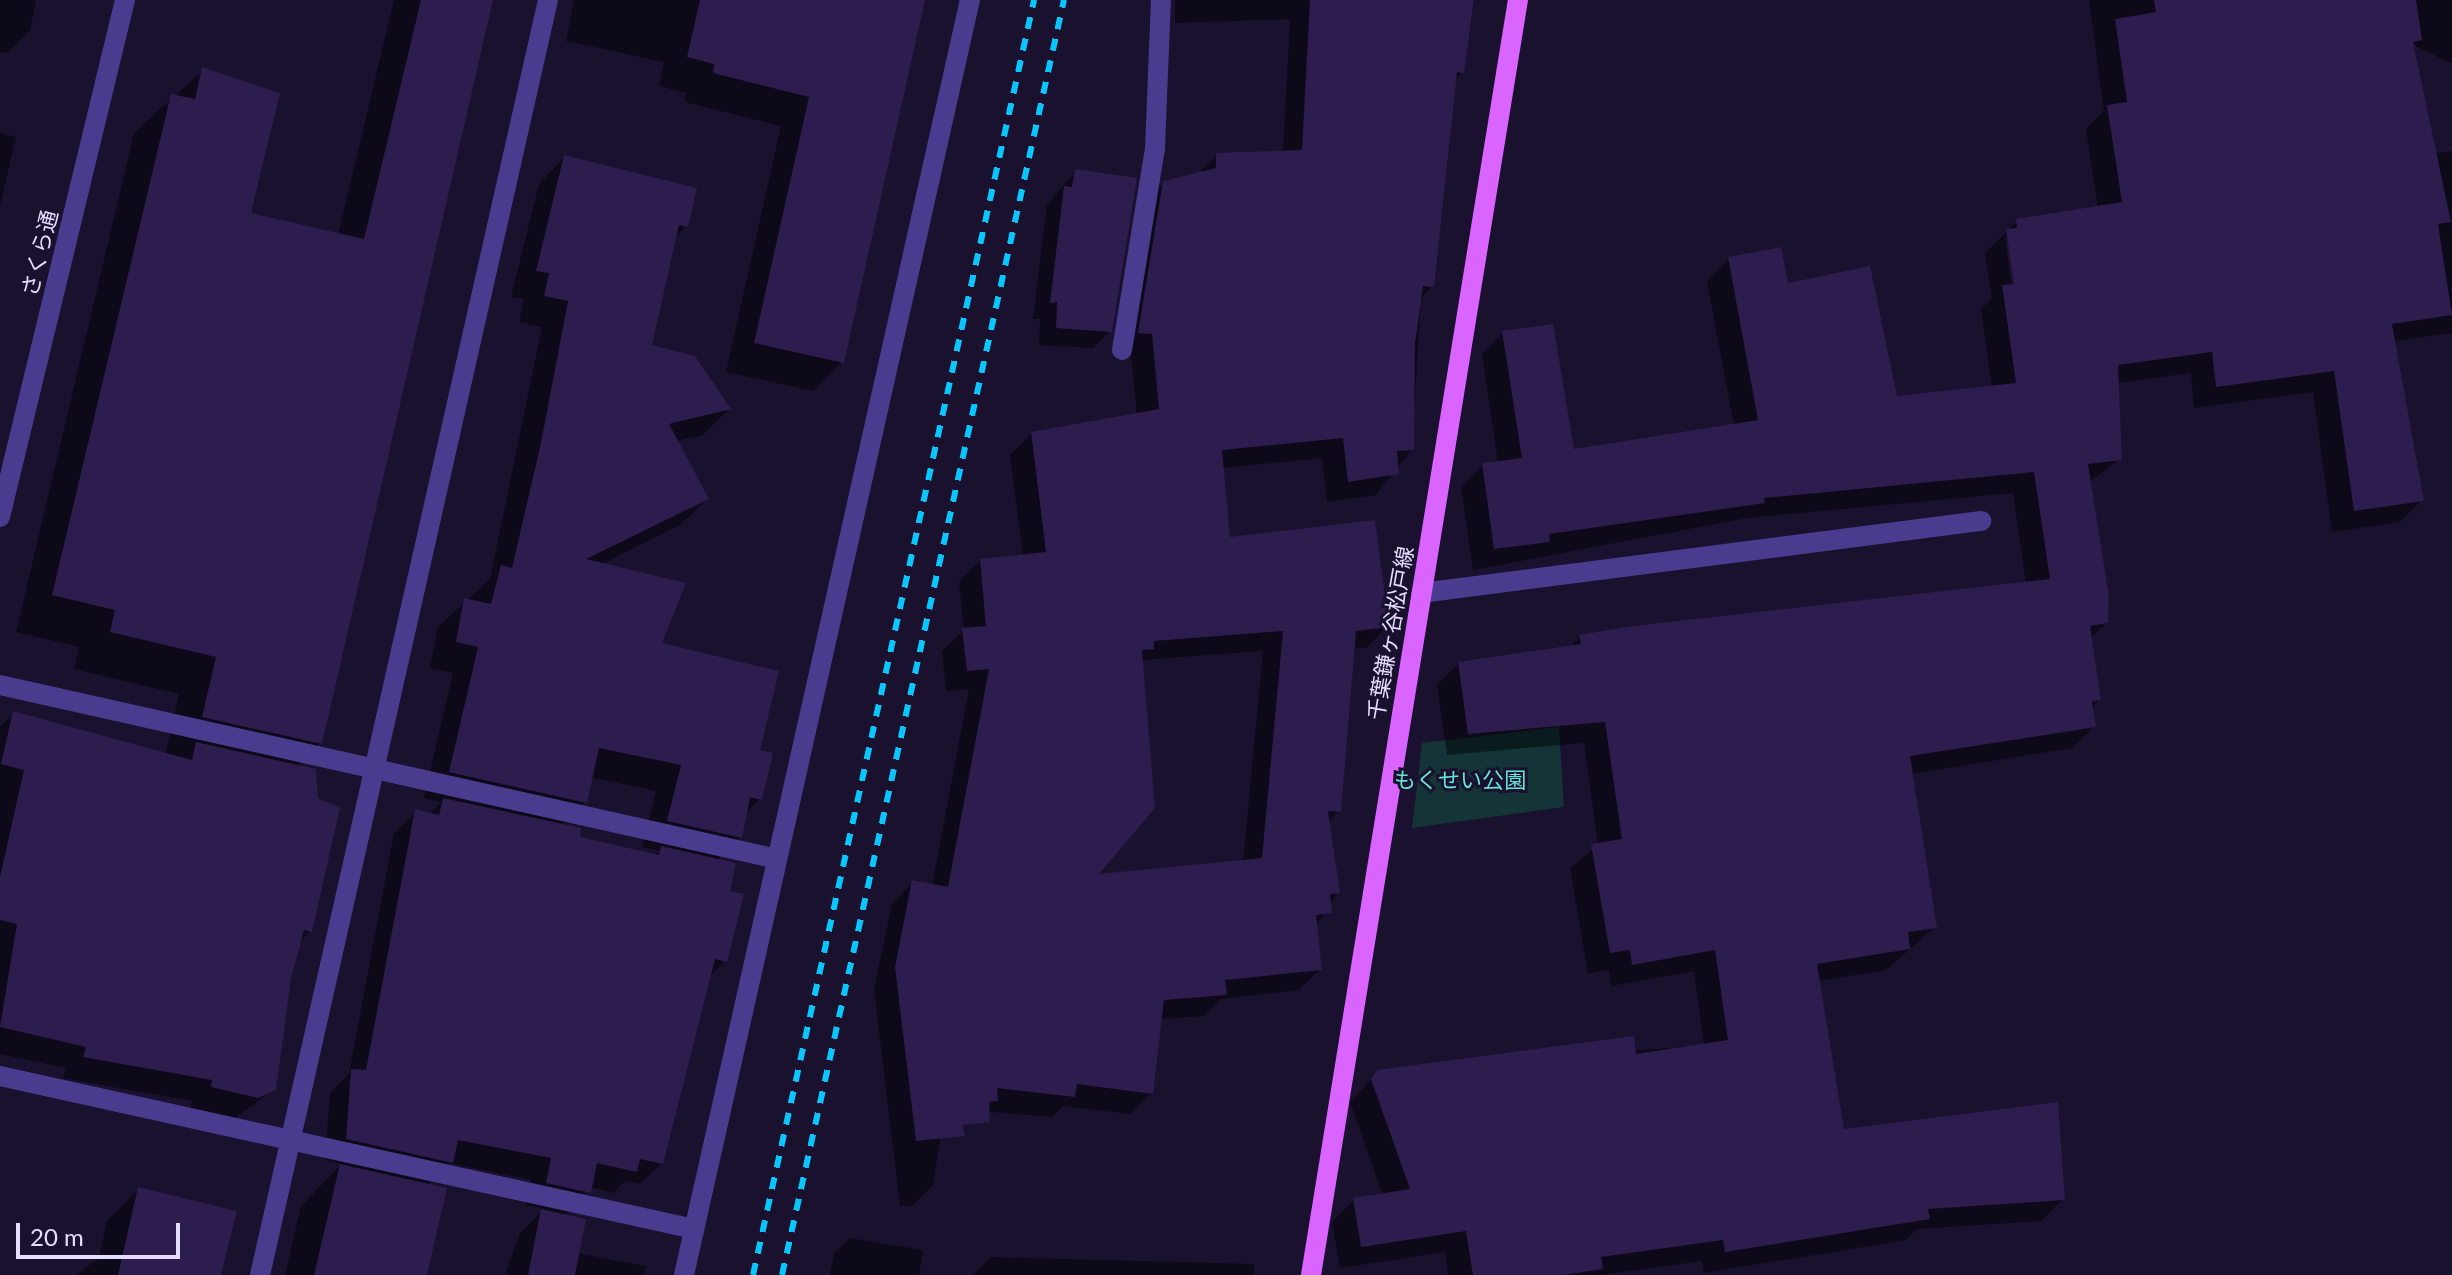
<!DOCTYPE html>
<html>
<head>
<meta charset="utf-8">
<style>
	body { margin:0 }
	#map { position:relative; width:2452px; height:1275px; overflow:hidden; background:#19112d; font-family:Lato,"Noto Sans JP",sans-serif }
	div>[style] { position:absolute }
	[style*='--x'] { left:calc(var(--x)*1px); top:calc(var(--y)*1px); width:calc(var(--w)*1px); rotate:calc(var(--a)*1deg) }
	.green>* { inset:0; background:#143437 }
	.shadow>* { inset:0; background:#0007 }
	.building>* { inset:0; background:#2d1c4e }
	.minor>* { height:20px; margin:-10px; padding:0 10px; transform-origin:10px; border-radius:10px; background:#493b8d }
	.tertiary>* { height:20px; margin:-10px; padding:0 10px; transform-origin:10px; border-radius:10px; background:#493b8d }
	.primary>* { height:20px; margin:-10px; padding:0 10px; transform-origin:10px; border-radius:10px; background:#da64ff }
	.rail>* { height:6px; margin-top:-3px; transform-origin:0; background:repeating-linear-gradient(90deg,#09c6ff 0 12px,transparent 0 22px) }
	span { translate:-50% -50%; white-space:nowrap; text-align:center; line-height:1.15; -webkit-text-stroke:6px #19112d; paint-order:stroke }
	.street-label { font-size:22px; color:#e5ddff }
	.park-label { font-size:22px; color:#64e4d5 }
	.scale { position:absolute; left:16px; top:1223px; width:164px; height:36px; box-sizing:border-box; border:4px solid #e5ddff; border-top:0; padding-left:10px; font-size:24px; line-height:28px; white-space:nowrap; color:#e5ddff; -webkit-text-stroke:6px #19112d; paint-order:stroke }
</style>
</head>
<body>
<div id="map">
	<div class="green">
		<div style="clip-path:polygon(1559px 727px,1564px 807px,1412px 828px,1422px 743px)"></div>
	</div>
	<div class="shadow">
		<div style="clip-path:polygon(0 0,36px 0,30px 31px,7px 53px,0 52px)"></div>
		<div style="clip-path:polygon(394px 0,491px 0,320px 743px,296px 767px,310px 931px,298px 943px,289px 978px,274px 1089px,235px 1118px,191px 1108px,192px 1101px,63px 1078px,66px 1068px,0 1054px,0 727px,13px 714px,165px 755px,179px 694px,74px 669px,79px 647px,16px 632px,134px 133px,203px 70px,249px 215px,338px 235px)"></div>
		<div style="clip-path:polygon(574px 0,923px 0,842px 362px,813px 391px,726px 372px,781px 126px,685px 102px,686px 93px,659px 86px,664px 62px,566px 41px)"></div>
		<div style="clip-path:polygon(evenodd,1175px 0,1475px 0,1463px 72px,1454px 81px,1432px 286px,1421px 298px,1412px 449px,1376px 495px,1327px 502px,1322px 458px,1222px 468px,1228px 539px,1387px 626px,1366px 648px,1353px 649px,1339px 811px,1328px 822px,1338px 892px,1316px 926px,1320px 969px,1299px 990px,1221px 999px,1204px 1016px,1160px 1019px,1151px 1093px,1130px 1114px,1063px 1106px,1052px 1117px,945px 1108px,933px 1185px,912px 1206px,900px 1206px,874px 989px,892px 904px,913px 882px,932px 886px,969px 689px,946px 691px,942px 651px,964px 630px,959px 582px,980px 561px,1023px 557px,1010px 455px,1032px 433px,1137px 415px,1131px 355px,1118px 354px,1142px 205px,1164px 183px,1197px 175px,1217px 155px,1283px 153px,1290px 19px,1175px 23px,1175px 0,1263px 651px,1243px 862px,1094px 876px,1140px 660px,1263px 651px)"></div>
		<div style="clip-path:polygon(evenodd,2089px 0,2452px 0,2452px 64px,2412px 44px,2430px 154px,2452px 151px,2452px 333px,2393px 341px,2422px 500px,2400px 522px,2332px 532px,2313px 392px,2194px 408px,2191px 373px,2116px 383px,2120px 459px,2089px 482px,2106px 623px,2090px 639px,2099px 700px,2091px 708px,2094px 727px,2072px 748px,1911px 774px,1935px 927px,1886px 970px,1818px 981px,1842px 1131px,2063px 1199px,2041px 1221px,1917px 1229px,1906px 1240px,1704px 1273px,1702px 1261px,1601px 1275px,1448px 1275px,1445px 1252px,1340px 1268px,1332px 1222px,1354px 1200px,1383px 1196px,1350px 1102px,1378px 1072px,1704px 1045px,1694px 971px,1611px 986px,1609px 970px,1588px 974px,1570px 868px,1598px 845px,1584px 743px,1447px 755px,1437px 685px,1459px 663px,1569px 648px,1580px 637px,2026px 584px,2013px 493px,1747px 518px,1473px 570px,1461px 487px,1483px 465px,1498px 463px,1482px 354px,1503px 333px,1572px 451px,1734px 426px,1707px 281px,1729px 259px,1786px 285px,1895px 398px,1992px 388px,1981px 309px,1992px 299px,1985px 253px,2017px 221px,2098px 208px,2086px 129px,2104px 111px,2089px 0,2005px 237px,2010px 237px,2017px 293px,2013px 294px,2005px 237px)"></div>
		<div style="clip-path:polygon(0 133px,16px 137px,0 206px)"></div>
		<div style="clip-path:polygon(evenodd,565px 157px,686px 226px,674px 238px,650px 346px,729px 409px,703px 435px,676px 441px,707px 499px,680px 525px,600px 565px,659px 644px,758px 751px,760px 799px,745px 814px,740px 837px,716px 861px,728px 892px,725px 961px,708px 978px,662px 1163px,640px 1184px,625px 1181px,613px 1193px,590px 1187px,565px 1216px,577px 1253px,646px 1266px,644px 1275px,505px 1275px,520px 1233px,544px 1209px,526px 1205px,531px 1180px,449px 1163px,427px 1186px,425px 1275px,285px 1275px,301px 1206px,342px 1164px,325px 1160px,330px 1093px,349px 1074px,394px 833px,416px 812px,429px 815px,441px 802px,424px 798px,453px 673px,430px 668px,438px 627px,490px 579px,542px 327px,519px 322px,524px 299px,511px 297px,539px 184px,565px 157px,590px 777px,656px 791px,642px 847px,659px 851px,654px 856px,577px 838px,561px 826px,585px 802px,590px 777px)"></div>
		<div style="clip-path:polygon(1076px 171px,1110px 331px,1093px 348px,1039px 345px,1040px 319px,1033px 319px,1047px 205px)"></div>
		<div style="clip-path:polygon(139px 1189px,219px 1275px,76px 1275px,99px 1258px,107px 1221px)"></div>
		<div style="clip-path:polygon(850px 1238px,923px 1250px,919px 1275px,830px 1275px,834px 1253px)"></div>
		<div style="clip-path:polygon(991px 1257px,1254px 1264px,1254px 1275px,973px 1275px)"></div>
	</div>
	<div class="building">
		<div style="clip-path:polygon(421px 0,493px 0,322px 744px,202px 717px,216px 657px,110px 632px,115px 610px,52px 595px,171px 94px,195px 99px,202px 67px,280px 93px,251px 213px,364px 239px)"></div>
		<div style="clip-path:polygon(700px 0,925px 0,844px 363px,754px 343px,809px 97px,713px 73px,714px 64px,687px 57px)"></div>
		<div style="clip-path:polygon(evenodd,1310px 0,1474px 0,1464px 73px,1457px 72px,1434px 287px,1423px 286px,1415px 344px,1414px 450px,1397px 451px,1399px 474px,1348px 482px,1343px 438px,1222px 450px,1230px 537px,1375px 520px,1389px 627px,1356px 631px,1341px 812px,1328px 811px,1340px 893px,1330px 894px,1332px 913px,1316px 915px,1322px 970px,1225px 980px,1227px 995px,1164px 1000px,1153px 1094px,1077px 1084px,1075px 1097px,997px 1088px,998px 1101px,989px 1102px,990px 1122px,963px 1125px,965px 1136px,916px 1141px,895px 967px,912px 880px,948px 887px,989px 669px,967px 671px,962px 628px,986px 626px,980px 559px,1046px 552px,1031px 432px,1159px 409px,1152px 334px,1138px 333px,1163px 181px,1216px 168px,1216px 153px,1302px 150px,1310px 0,1283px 631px,1262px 858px,1099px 874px,1155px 808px,1142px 650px,1154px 649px,1154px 641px,1283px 631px)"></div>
		<div style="clip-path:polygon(2154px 0,2416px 0,2422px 40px,2413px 42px,2451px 222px,2438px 224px,2452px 315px,2392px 324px,2424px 501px,2354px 511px,2334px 371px,2216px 387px,2212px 352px,2118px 365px,2122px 460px,2088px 464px,2109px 597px,2108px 623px,2090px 626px,2101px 700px,2092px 702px,2096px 727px,1910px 756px,1937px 928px,1908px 932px,1910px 949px,1817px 964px,1844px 1129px,2058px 1102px,2065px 1200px,1928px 1209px,1930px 1219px,1725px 1252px,1723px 1240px,1601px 1257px,1603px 1269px,1563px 1275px,1473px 1275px,1466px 1231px,1361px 1247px,1353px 1198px,1410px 1189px,1371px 1079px,1377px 1070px,1634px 1036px,1636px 1054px,1728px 1040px,1715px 950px,1632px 965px,1630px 950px,1610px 953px,1591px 844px,1622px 839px,1605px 722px,1468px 734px,1458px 662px,1581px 644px,1579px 635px,1633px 626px,2050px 579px,2034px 472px,1764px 498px,1765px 503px,1549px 534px,1550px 542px,1494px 549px,1482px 463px,1522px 458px,1502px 331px,1553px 324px,1574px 449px,1758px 420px,1728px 257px,1781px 247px,1788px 283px,1870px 266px,1897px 396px,2016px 383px,2002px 285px,2014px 284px,2006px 229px,2017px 228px,2016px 219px,2122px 202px,2107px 105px,2127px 102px,2115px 19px,2156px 12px)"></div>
		<div style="clip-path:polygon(564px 155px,697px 188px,688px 227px,679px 225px,652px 345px,695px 356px,731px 409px,669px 424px,709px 499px,586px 559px,686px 583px,662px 643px,779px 671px,760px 750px,773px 753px,762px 800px,750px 797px,742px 838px,667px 821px,681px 765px,599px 748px,587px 803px,449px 772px,478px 647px,456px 642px,464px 598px,491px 604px,501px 565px,512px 568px,541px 443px,568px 301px,544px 296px,549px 273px,536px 271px)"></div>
		<div style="clip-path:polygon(1075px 169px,1137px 178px,1112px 332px,1056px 328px,1057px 302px,1050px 303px,1064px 186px,1072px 187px)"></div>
		<div style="clip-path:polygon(13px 711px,192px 760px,196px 742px,316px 769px,318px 798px,340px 808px,312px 932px,304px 930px,291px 979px,276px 1090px,258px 1098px,211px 1087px,212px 1080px,83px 1057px,86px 1047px,0 1027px,17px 924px,0 920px,0 877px,24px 770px,1px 764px)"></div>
		<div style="clip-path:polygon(443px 798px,581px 828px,580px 837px,659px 855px,661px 846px,736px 863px,730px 891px,744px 894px,727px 962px,715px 959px,663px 1164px,640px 1159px,637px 1172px,597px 1163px,591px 1193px,546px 1183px,551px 1158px,458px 1140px,453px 1163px,346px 1139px,351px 1069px,366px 1070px,415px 809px,439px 815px)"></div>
		<div style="clip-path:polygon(340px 1164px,447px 1188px,427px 1275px,314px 1275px)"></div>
		<div style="clip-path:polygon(138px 1187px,237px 1211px,221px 1275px,118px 1275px)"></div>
		<div style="clip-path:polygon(541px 1209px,586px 1219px,575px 1275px,528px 1275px)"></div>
	</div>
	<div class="minor">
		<div style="--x:1122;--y:350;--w:205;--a:-80.7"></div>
		<div style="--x:1155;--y:148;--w:148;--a:-87.7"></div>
		<div style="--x:1421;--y:593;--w:565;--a:-7.33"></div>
		<div style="--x:0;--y:685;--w:796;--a:12.62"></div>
		<div style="--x:0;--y:1076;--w:711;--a:12.43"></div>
		<div style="--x:260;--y:1275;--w:1307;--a:-77.27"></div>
		<div style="--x:684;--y:1275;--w:1307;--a:-77.36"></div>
	</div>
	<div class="tertiary">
		<div style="--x:0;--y:517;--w:532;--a:-76.41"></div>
	</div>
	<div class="primary">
		<div style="--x:1311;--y:1275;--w:1292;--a:-80.78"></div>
	</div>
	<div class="rail">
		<div style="--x:753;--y:1275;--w:1306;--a:-77.57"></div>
		<div style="--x:782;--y:1275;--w:1306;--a:-77.53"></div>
	</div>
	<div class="street-label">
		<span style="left:39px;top:253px;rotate:-76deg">さくら通</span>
		<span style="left:1390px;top:633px;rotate:-80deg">千葉鎌ヶ谷松戸線</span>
	</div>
	<div class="park-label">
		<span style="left:1460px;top:780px">もくせい公園</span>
	</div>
	<div class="scale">20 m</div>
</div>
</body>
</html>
